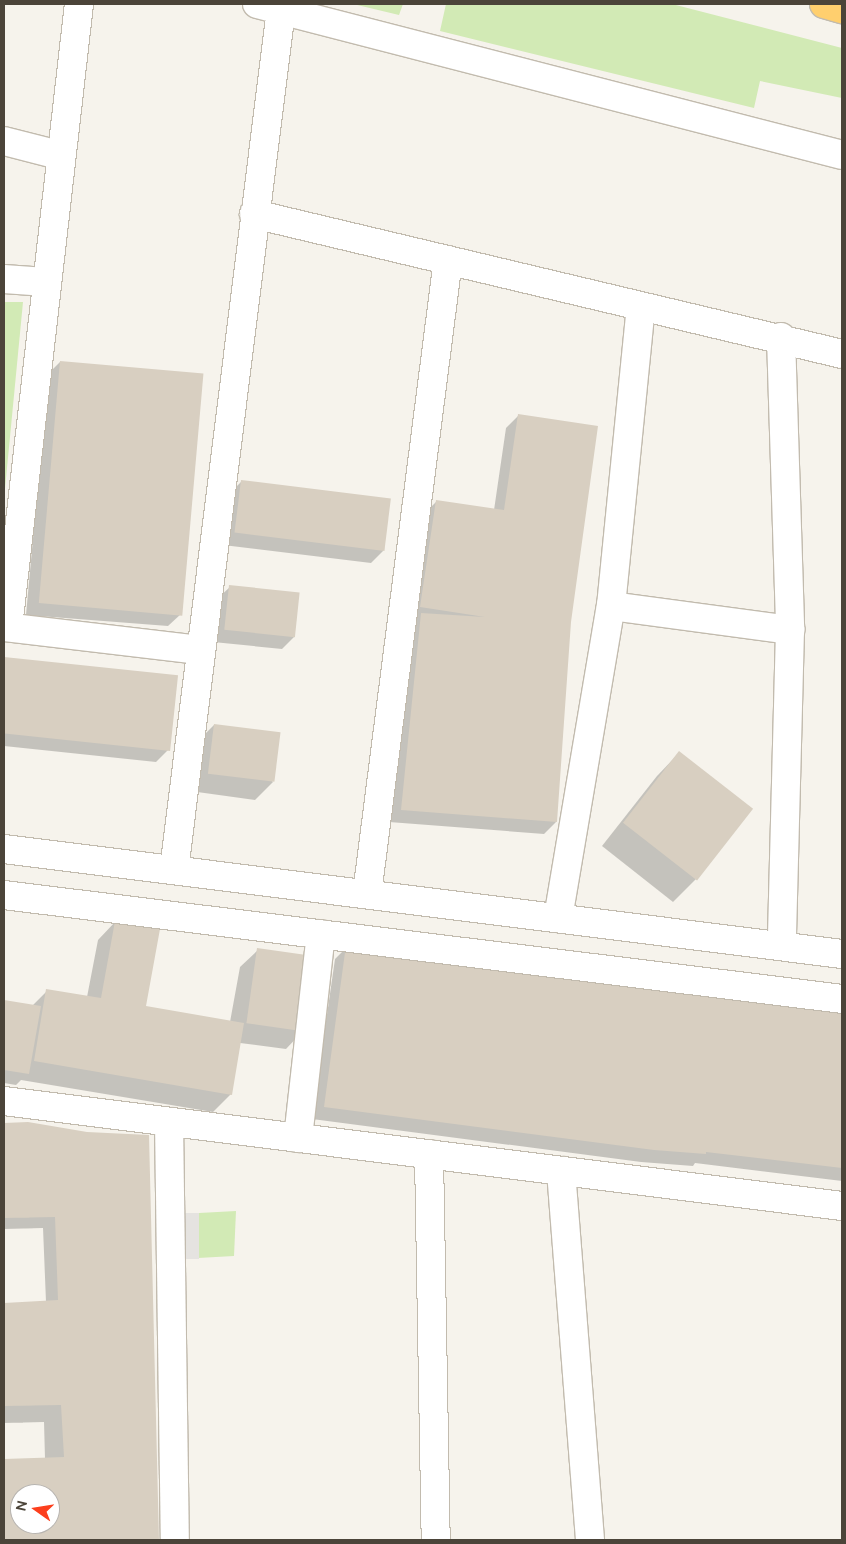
<!DOCTYPE html>
<html>
<head>
<meta charset="utf-8">
<style>
	body { margin:0 }
	#map { position:relative; width:846px; height:1544px; overflow:hidden; background:#f6f3ec; font-family:Ubuntu,sans-serif }
	div>[style] { position:absolute }
	[style*='--x'] { left:calc(var(--x)*1px); top:calc(var(--y)*1px); width:calc(var(--w)*1px); rotate:calc(var(--a)*1deg) }
	.green>* { inset:0; background:#d2eab5 }
	.parking>* { inset:0; background:#e5e3e0; transform-origin:0 0 }
	.shadow>* { inset:0; background:#0003 }
	.building>* { inset:0; background:#d8cfc1; transform-origin:0 0 }
	.roads { filter:drop-shadow(1px 0 #c2bbae) drop-shadow(-1px 0 #c2bbae) drop-shadow(0 1px #c2bbae) drop-shadow(0 -1px #c2bbae) }
	.minor>* { height:28px; margin:-14px; padding:0 14px; transform-origin:14px; border-radius:14px; background:#fff }
	.highway>* { height:28px; margin:-14px; padding:0 14px; transform-origin:14px; border-radius:14px; background:#ffcf6e }
	span { translate:-50% -50%; white-space:nowrap; text-align:center; line-height:1.15; -webkit-text-stroke:5px #fff; paint-order:stroke }
	.frame { position:absolute; inset:0; border:5px solid #4b4439; pointer-events:none }
	.north { position:absolute; left:10px; top:1484px; width:50px; height:50px; box-sizing:border-box; background:#fff; border:1px solid #b7b4b0; border-radius:50%; rotate:283deg; font-size:14px; font-weight:700; line-height:20px; text-align:center; color:#4b4439 }
	.north::after { content:''; display:block; margin:auto; width:18px; height:22px; background:#fc3f1d; clip-path:polygon(50% 0,100% 100%,50% 72%,0 100%) }
</style>
</head>
<body>
<div id="map">
	<div class="green">
		<div style="clip-path:polygon(353px 4px,403px 4px,399px 15px)"></div>
		<div style="clip-path:polygon(446px 4px,672px 4px,842px 48px,842px 98px,760px 81px,754px 108px,440px 31px)"></div>
		<div style="clip-path:polygon(4px 302px,23px 302px,4px 499px)"></div>
		<div style="clip-path:polygon(236px 1211px,234px 1256px,198px 1258px,199px 1213px)"></div>
	</div>
	<div class="parking">
		<div style="left:179px;top:1213px;width:20px;height:46px"></div>
	</div>
	<div class="shadow">
		<div style="clip-path:polygon(60px 362px,181px 614px,168px 626px,26px 615px,48px 374px)"></div>
		<div style="clip-path:polygon(518px 416px,570px 621px,556px 822px,544px 834px,389px 822px,424px 514px,436px 502px,494px 510px,506px 428px)"></div>
		<div style="clip-path:polygon(241px 482px,389px 500px,383px 551px,371px 563px,223px 545px,229px 494px)"></div>
		<div style="clip-path:polygon(230px 587px,294px 637px,282px 649px,213px 642px,217px 599px)"></div>
		<div style="clip-path:polygon(4px 658px,177px 677px,168px 750px,156px 762px,4px 746px)"></div>
		<div style="clip-path:polygon(214px 725px,273px 782px,255px 800px,190px 791px,196px 743px)"></div>
		<div style="clip-path:polygon(679px 753px,696px 879px,673px 902px,602px 846px,657px 776px)"></div>
		<div style="clip-path:polygon(115px 922px,145px 1007px,230px 1022px,240px 967px,258px 950px,303px 1031px,286px 1049px,240px 1043px,231px 1094px,213px 1112px,21px 1080px,16px 1085px,4px 1083px,4px 1001px,32px 1006px,47px 991px,87px 997px,98px 940px)"></div>
		<div style="clip-path:polygon(347px 947px,842px 1006px,842px 1181px,695px 1163px,693px 1166px,641px 1162px,312px 1119px,335px 959px)"></div>
		<div style="clip-path:polygon(evenodd,28px 1124px,87px 1133px,148px 1136px,158px 1540px,4px 1540px,4px 1460px,45px 1459px,44px 1422px,4px 1423px,4px 1304px,46px 1302px,43px 1228px,4px 1229px,4px 1125px,28px 1124px,20px 1494px,50px 1494px,50px 1524px,20px 1524px,20px 1494px)"></div>
	</div>
	<div class="building">
		<div style="left:60px;top:361px;width:144px;height:243px;rotate:5deg"></div>
		<div style="clip-path:polygon(518px 414px,598px 426px,571px 622px,557px 822px,401px 810px,421px 613px,485px 617px,420px 607px,436px 500px,504px 510px)"></div>
		<div style="left:241px;top:480px;width:151px;height:53px;rotate:7deg"></div>
		<div style="left:229px;top:585px;width:71px;height:45px;rotate:6deg"></div>
		<div style="left:4px;top:657px;width:175px;height:76px;rotate:6deg"></div>
		<div style="left:214px;top:724px;width:67px;height:50px;rotate:7deg"></div>
		<div style="left:679px;top:751px;width:94px;height:91px;rotate:38deg"></div>
		<div style="clip-path:polygon(115px 921px,160px 929px,146px 1006px,244px 1023px,232px 1095px,34px 1061px,46px 989px,101px 998px)"></div>
		<div style="clip-path:polygon(346px 945px,842px 1005px,842px 1168px,706px 1152px,706px 1154px,654px 1150px,324px 1107px)"></div>
		<div style="left:257px;top:948px;width:57px;height:76px;rotate:8deg"></div>
		<div style="clip-path:polygon(4px 1000px,41px 1006px,29px 1074px,4px 1070px)"></div>
		<div style="clip-path:polygon(evenodd,28px 1122px,87px 1132px,149px 1135px,159px 1540px,4px 1540px,4px 1459px,64px 1457px,61px 1405px,4px 1406px,4px 1303px,58px 1300px,55px 1217px,4px 1218px,4px 1123px,28px 1122px,20px 1494px,50px 1494px,50px 1524px,20px 1524px,20px 1494px)"></div>
	</div>
	<div class="roads">
		<div class="minor">
			<div style="--x:257;--y:4;--w:604;--a:14.47"></div>
			<div style="--x:4;--y:141;--w:57;--a:14.3"></div>
			<div style="--x:254;--y:214;--w:604;--a:13.39"></div>
			<div style="--x:4;--y:279;--w:42;--a:4.1"></div>
			<div style="--x:781;--y:337;--w:293;--a:88.2"></div>
			<div style="--x:790;--y:630;--w:316;--a:91.5"></div>
			<div style="--x:611;--y:606;--w:181;--a:7.6"></div>
			<div style="--x:4;--y:627;--w:198;--a:6.7"></div>
			<div style="--x:8;--y:627;--w:627;--a:-83.5"></div>
			<div style="--x:4;--y:849;--w:845;--a:7.14"></div>
			<div style="--x:174;--y:870;--w:867;--a:-82.91"></div>
			<div style="--x:367;--y:894;--w:639;--a:-82.72"></div>
			<div style="--x:4;--y:895;--w:844;--a:7.07"></div>
			<div style="--x:558;--y:918;--w:316;--a:-80.4"></div>
			<div style="--x:611;--y:606;--w:300;--a:-84.3"></div>
			<div style="--x:4;--y:1101;--w:845;--a:7.14"></div>
			<div style="--x:169;--y:1122;--w:418;--a:89.2"></div>
			<div style="--x:298;--y:1138;--w:205;--a:-83.6"></div>
			<div style="--x:429;--y:1154;--w:386;--a:89"></div>
			<div style="--x:561;--y:1171;--w:370;--a:85.5"></div>
		</div>
		<div class="highway">
			<div style="--x:824;--y:4;--w:19;--a:16"></div>
		</div>
	</div>
	<div class="frame"></div>
	<div class="north">N</div>
</div>
</body>
</html>
